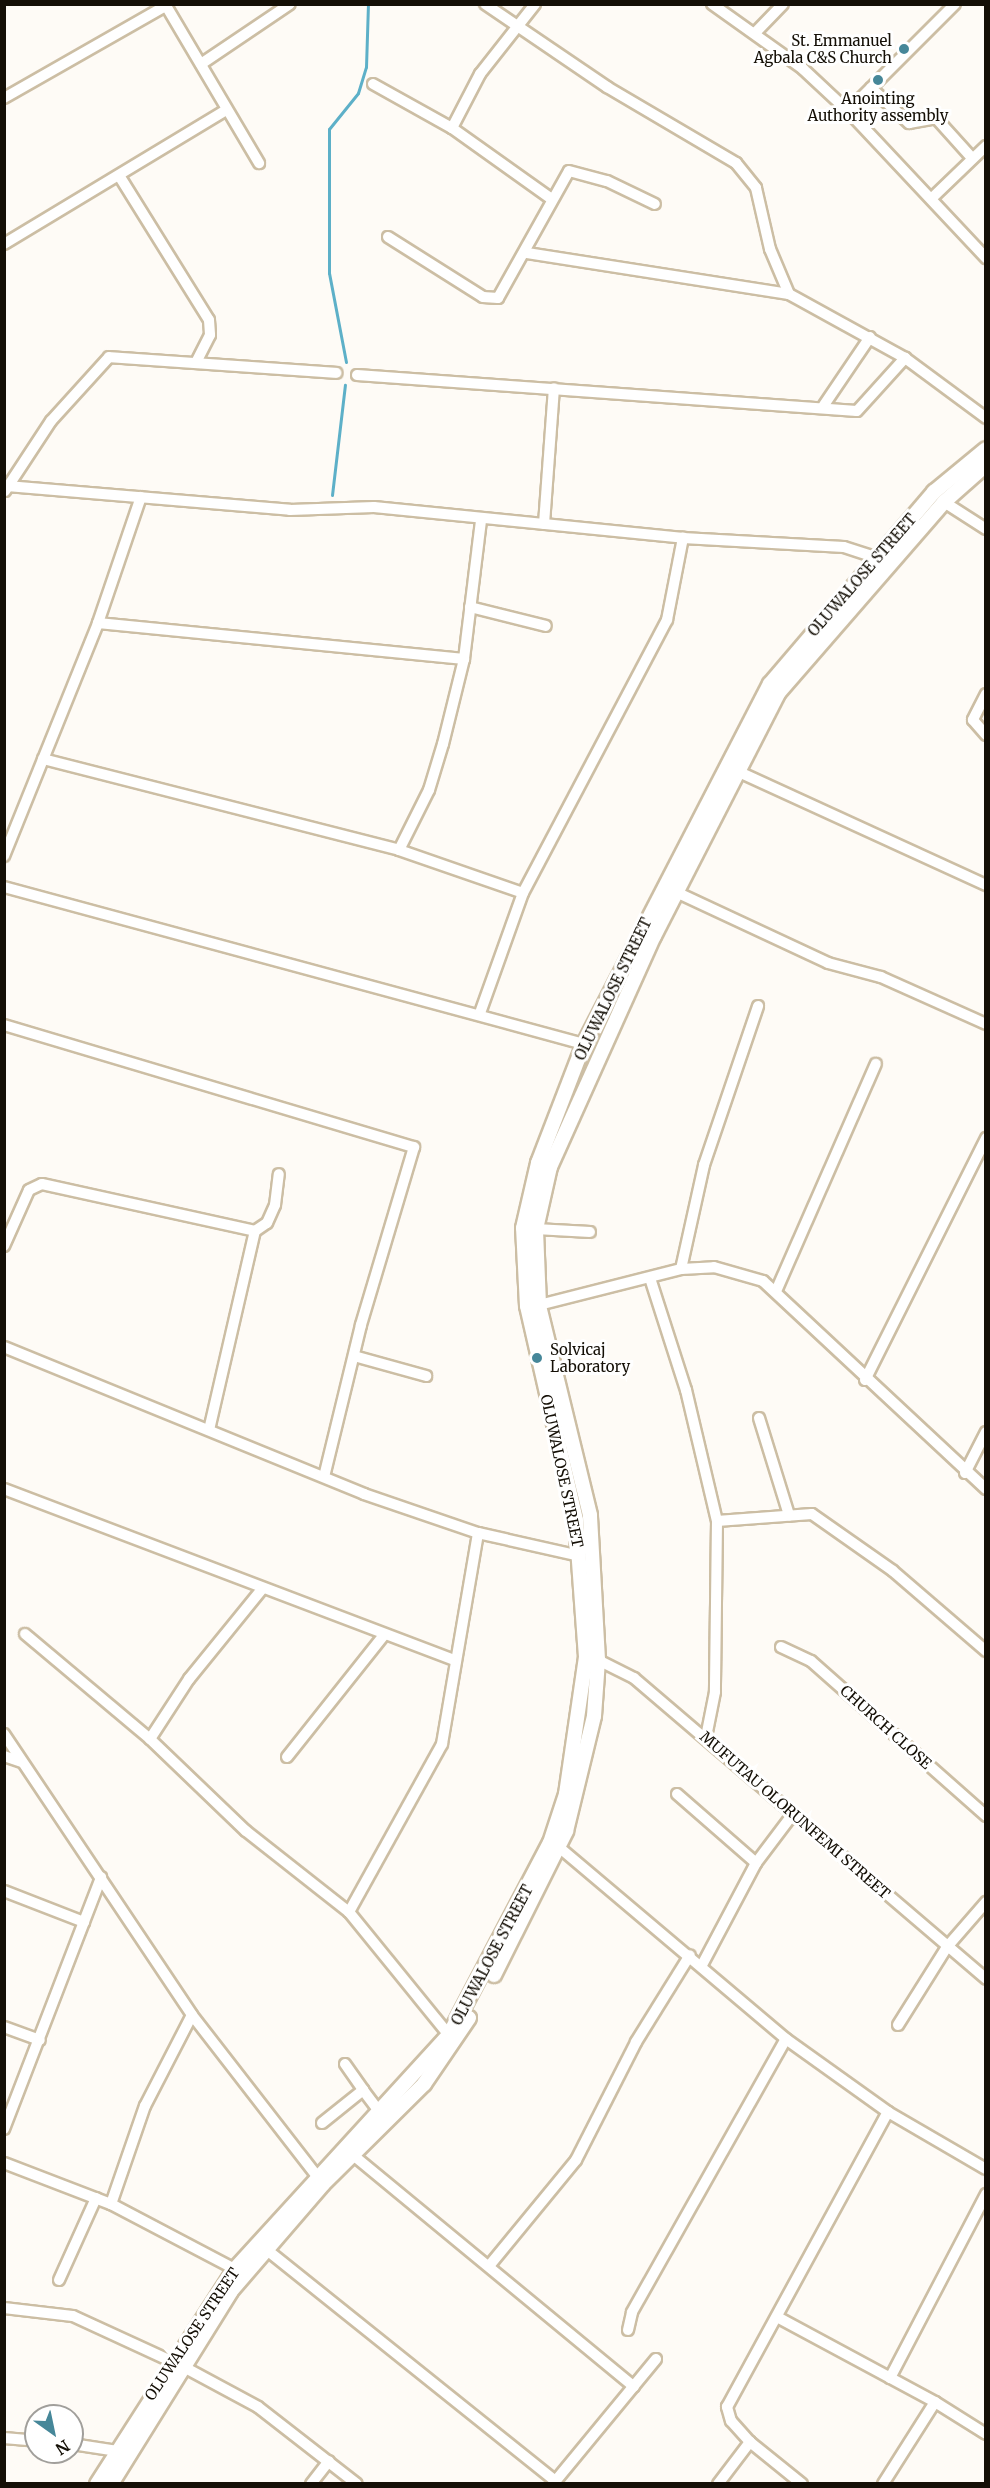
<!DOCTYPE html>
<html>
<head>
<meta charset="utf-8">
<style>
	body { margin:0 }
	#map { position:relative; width:990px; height:2488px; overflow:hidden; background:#fefbf6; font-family:Merriweather,serif }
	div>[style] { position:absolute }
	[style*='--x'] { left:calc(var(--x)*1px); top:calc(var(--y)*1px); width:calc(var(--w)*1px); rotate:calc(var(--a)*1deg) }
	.stream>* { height:3px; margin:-1.5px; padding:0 1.5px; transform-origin:1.5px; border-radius:1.5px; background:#5db0c8 }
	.roads { filter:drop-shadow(2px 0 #ccbea4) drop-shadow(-2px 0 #ccbea4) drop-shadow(0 2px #ccbea4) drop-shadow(0 -2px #ccbea4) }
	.minor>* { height:10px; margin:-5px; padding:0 5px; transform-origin:5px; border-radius:5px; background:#fff }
	.tertiary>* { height:14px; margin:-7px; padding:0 7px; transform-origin:7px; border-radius:7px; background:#fff }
	.dots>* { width:16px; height:16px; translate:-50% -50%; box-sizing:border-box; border:3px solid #fff; border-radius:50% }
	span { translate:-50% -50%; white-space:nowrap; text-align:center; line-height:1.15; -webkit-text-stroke:6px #fff; paint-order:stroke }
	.poi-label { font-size:15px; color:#140f06 }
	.right { translate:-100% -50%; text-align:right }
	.left { translate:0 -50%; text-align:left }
	.street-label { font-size:15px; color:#140f06 }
	.frame { position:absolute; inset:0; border:6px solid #140f06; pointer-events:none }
	.north { position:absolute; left:24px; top:2404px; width:60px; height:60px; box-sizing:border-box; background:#fff; border:2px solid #a19f9b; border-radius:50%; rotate:147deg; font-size:16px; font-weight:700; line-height:24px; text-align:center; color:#140f06 }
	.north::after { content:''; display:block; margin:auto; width:21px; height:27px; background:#468799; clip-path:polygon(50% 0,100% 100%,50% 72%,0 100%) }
</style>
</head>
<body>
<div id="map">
	<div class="stream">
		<div style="--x:346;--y:362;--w:91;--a:-100.8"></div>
		<div style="--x:329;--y:273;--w:144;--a:-90"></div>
		<div style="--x:329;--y:129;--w:46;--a:-51.1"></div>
		<div style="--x:358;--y:93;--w:27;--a:-73"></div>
		<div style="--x:366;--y:67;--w:63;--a:-88.2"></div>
		<div style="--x:332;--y:495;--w:111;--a:-83.3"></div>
	</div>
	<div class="roads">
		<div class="minor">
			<div style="--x:165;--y:4;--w:185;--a:59.4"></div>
			<div style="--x:485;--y:4;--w:148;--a:34.2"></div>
			<div style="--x:607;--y:87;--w:150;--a:30.5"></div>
			<div style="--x:736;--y:163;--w:32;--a:51"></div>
			<div style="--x:756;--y:188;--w:63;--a:77.1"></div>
			<div style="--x:770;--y:249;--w:49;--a:67.1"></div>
			<div style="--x:712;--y:4;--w:112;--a:35.5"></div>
			<div style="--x:803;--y:69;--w:62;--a:43"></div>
			<div style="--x:848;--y:111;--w:202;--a:46.8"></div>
			<div style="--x:755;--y:33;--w:40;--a:-46"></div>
			<div style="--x:201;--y:64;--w:107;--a:-34"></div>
			<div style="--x:373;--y:84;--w:90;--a:29.1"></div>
			<div style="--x:452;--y:128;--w:120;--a:35.5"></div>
			<div style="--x:871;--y:88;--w:52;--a:42.6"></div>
			<div style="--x:909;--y:123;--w:27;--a:-10"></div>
			<div style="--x:936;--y:118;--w:54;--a:48"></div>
			<div style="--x:4;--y:98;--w:185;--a:-29.7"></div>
			<div style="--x:848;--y:111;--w:151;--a:-45"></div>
			<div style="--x:452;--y:128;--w:61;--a:-62.6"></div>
			<div style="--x:480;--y:74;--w:89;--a:-51.8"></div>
			<div style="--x:120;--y:177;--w:168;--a:58.1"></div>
			<div style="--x:209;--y:320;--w:15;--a:86"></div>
			<div style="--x:210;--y:335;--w:30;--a:117"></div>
			<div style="--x:932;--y:198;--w:75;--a:-43.9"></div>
			<div style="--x:388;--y:237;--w:112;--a:32.3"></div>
			<div style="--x:483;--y:297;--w:15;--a:4"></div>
			<div style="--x:498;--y:298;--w:145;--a:-60.8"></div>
			<div style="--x:569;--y:171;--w:39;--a:15"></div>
			<div style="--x:607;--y:181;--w:53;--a:25.6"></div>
			<div style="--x:4;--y:244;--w:259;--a:-31.1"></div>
			<div style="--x:527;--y:253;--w:265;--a:8.9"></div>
			<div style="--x:789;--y:294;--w:132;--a:28.9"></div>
			<div style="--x:905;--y:358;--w:101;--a:36.5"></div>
			<div style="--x:357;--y:375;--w:501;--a:4.12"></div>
			<div style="--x:857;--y:411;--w:72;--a:-47.8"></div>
			<div style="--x:824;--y:405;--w:82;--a:-55.9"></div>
			<div style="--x:7;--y:486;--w:284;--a:4.8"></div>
			<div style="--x:290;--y:510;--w:84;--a:-2"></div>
			<div style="--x:374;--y:507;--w:311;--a:5.7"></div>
			<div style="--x:683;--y:538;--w:161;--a:3.2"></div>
			<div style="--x:844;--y:547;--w:36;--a:18"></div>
			<div style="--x:5;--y:491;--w:84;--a:-56.7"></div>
			<div style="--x:51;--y:421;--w:86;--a:-47.8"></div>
			<div style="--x:109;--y:357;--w:228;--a:4"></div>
			<div style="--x:944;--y:502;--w:50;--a:32.7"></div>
			<div style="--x:544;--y:524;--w:136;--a:-85.8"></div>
			<div style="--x:470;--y:607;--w:78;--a:14"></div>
			<div style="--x:98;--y:623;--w:368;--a:5.6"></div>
			<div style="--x:986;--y:694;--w:29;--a:117"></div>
			<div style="--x:973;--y:720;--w:20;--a:49"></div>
			<div style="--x:43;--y:759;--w:367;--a:14.3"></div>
			<div style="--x:399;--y:850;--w:131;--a:19.1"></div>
			<div style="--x:739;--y:772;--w:272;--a:24.6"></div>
			<div style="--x:399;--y:850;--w:67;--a:-63.4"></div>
			<div style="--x:429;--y:790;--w:48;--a:-73.1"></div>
			<div style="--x:443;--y:744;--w:88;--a:-76.1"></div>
			<div style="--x:464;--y:659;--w:140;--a:-83"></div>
			<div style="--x:4;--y:856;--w:251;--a:-68"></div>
			<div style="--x:98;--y:623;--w:133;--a:-71.2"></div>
			<div style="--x:4;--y:887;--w:601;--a:15.15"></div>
			<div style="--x:676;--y:892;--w:168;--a:25"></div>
			<div style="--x:828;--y:963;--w:55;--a:14.8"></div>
			<div style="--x:881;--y:977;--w:115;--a:24.1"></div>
			<div style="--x:480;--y:1013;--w:127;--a:-70.3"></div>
			<div style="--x:523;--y:893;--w:309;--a:-62.2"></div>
			<div style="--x:667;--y:620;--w:84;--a:-79"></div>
			<div style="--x:4;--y:1025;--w:428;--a:16.6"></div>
			<div style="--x:414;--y:1147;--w:186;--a:106.6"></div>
			<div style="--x:361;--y:1325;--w:156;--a:103.7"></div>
			<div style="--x:536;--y:1229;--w:54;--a:3.2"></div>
			<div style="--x:4;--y:1246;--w:61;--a:-65.9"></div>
			<div style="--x:29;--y:1190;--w:14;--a:-25"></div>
			<div style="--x:42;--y:1184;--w:218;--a:12.4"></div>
			<div style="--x:681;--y:1269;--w:107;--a:-77.5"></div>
			<div style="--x:704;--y:1165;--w:168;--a:-71.2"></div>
			<div style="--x:650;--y:1278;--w:118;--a:72.2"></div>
			<div style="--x:686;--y:1390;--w:135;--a:76.7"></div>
			<div style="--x:717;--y:1521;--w:171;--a:90.7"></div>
			<div style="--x:715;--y:1692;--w:46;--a:101.3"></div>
			<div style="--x:777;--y:1289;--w:246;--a:-66.3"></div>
			<div style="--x:539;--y:1305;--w:146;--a:-14.2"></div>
			<div style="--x:681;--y:1269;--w:33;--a:-3"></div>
			<div style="--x:714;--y:1267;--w:51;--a:15.9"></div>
			<div style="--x:763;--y:1281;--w:305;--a:43"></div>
			<div style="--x:4;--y:1347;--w:389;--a:22.2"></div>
			<div style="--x:364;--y:1494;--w:120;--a:18.9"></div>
			<div style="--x:478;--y:1533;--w:105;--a:12.7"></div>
			<div style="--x:354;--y:1356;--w:75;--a:15.5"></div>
			<div style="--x:865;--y:1380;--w:271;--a:-63.4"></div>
			<div style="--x:759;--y:1418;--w:102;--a:72.8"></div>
			<div style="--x:209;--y:1430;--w:204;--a:-77"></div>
			<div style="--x:255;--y:1231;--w:14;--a:-34"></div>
			<div style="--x:267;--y:1223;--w:20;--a:-66"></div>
			<div style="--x:275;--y:1205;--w:31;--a:-83"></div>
			<div style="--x:965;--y:1473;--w:46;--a:-62.9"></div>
			<div style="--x:4;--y:1489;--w:482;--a:20.8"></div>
			<div style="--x:717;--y:1521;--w:95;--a:-4.2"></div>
			<div style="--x:812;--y:1514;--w:99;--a:35.1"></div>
			<div style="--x:893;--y:1571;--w:123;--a:40.7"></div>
			<div style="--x:25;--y:1634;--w:163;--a:40"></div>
			<div style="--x:150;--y:1739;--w:133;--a:43.8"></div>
			<div style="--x:246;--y:1831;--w:131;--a:38.2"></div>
			<div style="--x:349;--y:1912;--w:159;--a:50.9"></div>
			<div style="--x:781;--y:1647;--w:33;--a:25"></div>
			<div style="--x:811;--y:1661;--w:234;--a:41.5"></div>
			<div style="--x:598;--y:1660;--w:40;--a:26.6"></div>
			<div style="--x:634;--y:1678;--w:463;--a:40.5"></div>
			<div style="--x:4;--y:1734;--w:338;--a:56.2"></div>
			<div style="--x:192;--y:2015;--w:214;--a:52.2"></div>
			<div style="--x:150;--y:1739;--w:72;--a:-57"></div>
			<div style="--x:189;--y:1679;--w:117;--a:-50.9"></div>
			<div style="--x:4;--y:1756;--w:18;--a:19"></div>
			<div style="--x:287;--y:1757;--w:156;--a:-51.5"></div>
			<div style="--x:677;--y:1794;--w:105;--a:41.1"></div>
			<div style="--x:560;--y:1848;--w:296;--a:40.2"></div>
			<div style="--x:786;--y:2039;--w:125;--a:35.6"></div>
			<div style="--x:888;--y:2112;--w:113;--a:30.2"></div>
			<div style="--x:4;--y:1891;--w:86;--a:21.2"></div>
			<div style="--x:349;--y:1912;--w:192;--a:-61"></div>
			<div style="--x:442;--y:1744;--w:214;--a:-80.3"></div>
			<div style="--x:702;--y:1965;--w:115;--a:-62.1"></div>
			<div style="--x:756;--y:1863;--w:61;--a:-52.9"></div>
			<div style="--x:898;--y:2025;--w:92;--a:-57.9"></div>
			<div style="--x:947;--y:1947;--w:60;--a:-49.1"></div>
			<div style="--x:4;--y:2027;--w:38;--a:20"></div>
			<div style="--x:345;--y:2064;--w:32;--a:55"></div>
			<div style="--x:322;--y:2123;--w:53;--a:-38.8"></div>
			<div style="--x:363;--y:2090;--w:26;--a:53"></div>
			<div style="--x:4;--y:2129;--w:270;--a:-68.9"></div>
			<div style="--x:353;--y:2155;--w:364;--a:39.5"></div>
			<div style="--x:4;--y:2163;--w:115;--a:21"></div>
			<div style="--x:111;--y:2204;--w:140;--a:27.7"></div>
			<div style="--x:111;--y:2204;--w:104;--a:-70.9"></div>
			<div style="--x:145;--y:2106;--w:102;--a:-62.7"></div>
			<div style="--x:267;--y:2250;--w:369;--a:38.7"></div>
			<div style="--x:489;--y:2266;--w:137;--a:-50.6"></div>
			<div style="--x:576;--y:2160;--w:132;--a:-63"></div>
			<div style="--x:636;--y:2042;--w:102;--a:-58.2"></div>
			<div style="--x:59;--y:2280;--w:90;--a:-65.7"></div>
			<div style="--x:4;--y:2308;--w:69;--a:6.6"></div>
			<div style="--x:73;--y:2316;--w:108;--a:24.7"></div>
			<div style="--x:779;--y:2318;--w:177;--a:28.3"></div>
			<div style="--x:935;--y:2402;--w:97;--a:122.4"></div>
			<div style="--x:628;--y:2330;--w:18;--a:-77"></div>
			<div style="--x:632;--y:2312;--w:313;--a:-60.6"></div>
			<div style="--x:182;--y:2366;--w:86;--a:28.3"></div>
			<div style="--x:258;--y:2407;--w:125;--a:37.9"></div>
			<div style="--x:890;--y:2378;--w:208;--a:-62.4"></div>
			<div style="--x:935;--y:2402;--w:60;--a:32.1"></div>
			<div style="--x:4;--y:2438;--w:32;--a:5"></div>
			<div style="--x:72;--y:2444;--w:46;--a:8.8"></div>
			<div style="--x:311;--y:2484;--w:29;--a:-52"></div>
			<div style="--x:553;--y:2484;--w:162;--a:-50.5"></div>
			<div style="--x:718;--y:2484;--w:53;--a:-52.7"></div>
			<div style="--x:802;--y:2484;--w:67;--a:-141.1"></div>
			<div style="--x:750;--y:2442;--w:28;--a:-132"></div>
			<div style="--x:731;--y:2421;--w:15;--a:-106"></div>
			<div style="--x:727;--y:2407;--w:336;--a:-61.4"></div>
		</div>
		<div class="tertiary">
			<div style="--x:494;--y:1975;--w:161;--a:-63.4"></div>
			<div style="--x:566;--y:1831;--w:118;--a:-76.3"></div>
			<div style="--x:594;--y:1716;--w:56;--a:-85.9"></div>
			<div style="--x:598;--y:1660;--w:145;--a:-93.2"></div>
			<div style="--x:590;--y:1515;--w:216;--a:-103.7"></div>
			<div style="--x:539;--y:1305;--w:76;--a:-92.3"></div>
			<div style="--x:536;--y:1229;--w:64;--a:-77.3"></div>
			<div style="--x:550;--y:1167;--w:253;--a:-65.8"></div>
			<div style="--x:654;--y:936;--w:274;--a:-62.9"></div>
			<div style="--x:779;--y:692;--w:252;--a:-49"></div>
			<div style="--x:944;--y:502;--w:56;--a:-41.4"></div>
			<div style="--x:97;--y:2484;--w:255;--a:-57.3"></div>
			<div style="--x:235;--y:2269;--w:317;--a:-47.6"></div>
			<div style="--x:449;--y:2035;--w:217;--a:-62.3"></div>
			<div style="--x:550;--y:1843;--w:52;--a:-71.9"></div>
			<div style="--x:566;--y:1794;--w:138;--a:-81.7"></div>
			<div style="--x:586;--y:1657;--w:137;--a:-94.2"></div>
			<div style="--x:576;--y:1520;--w:220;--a:-102.9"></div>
			<div style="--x:527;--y:1306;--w:78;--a:-92.9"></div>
			<div style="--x:523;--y:1228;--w:67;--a:-77"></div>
			<div style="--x:538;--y:1163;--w:128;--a:-68.9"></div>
			<div style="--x:584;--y:1044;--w:405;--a:-62.7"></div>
			<div style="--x:770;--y:684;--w:253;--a:-49.5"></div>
			<div style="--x:934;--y:492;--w:67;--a:-39.6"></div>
			<div style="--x:111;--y:2484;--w:227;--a:-58.1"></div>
			<div style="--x:231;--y:2291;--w:141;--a:-49.3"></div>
			<div style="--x:323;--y:2184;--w:142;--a:-44.7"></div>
			<div style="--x:424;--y:2084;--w:80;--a:-55.7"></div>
		</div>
	</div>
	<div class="dots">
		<div style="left:904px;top:49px;background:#468799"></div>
		<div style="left:878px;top:80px;background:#468799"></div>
		<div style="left:537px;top:1358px;background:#468799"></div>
	</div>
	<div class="poi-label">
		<span class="right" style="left:892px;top:49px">St. Emmanuel<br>Agbala C&amp;S Church</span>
		<span style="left:878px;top:107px">Anointing<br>Authority assembly</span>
		<span class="left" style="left:550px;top:1358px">Solvicaj<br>Laboratory</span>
	</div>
	<div class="street-label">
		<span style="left:862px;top:575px;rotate:-49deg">OLUWALOSE STREET</span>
		<span style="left:613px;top:989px;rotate:-64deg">OLUWALOSE STREET</span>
		<span style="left:562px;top:1471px;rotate:78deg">OLUWALOSE STREET</span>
		<span style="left:886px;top:1727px;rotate:42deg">CHURCH CLOSE</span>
		<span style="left:795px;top:1815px;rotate:41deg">MUFUTAU OLORUNFEMI STREET</span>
		<span style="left:492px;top:1955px;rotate:-62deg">OLUWALOSE STREET</span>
		<span style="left:192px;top:2334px;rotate:-56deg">OLUWALOSE STREET</span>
	</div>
	<div class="frame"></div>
	<div class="north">N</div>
</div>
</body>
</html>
